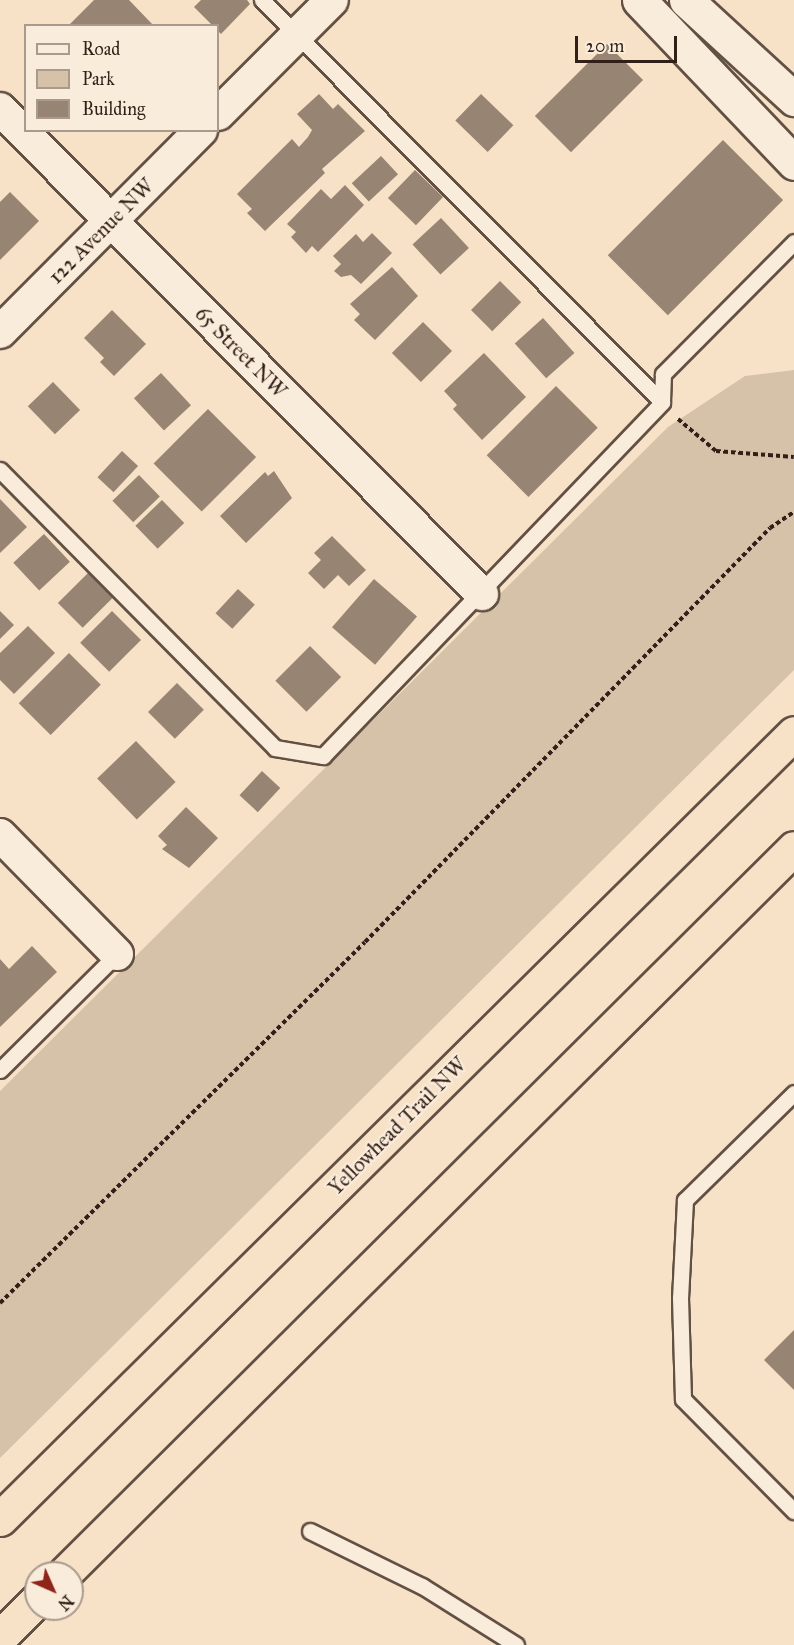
<!DOCTYPE html>
<html>
<head>
<meta charset="utf-8">
<style>
	body { margin:0 }
	#map { position:relative; width:794px; height:1645px; overflow:hidden; background:#f7e2c7; font-family:"IM FELL Great Primer",serif }
	div>[style] { position:absolute }
	[style*='--x'] { left:calc(var(--x)*1px); top:calc(var(--y)*1px); width:calc(var(--w)*1px); rotate:calc(var(--a)*1deg) }
	.green>* { inset:0; background:#d6c1a9 }
	.building>* { inset:0; background:#988473; transform-origin:0 0 }
	.path>* { height:4px; margin-top:-2px; transform-origin:0; background:repeating-linear-gradient(90deg,#321f18 0 4.5px,transparent 0 7.5px) }
	.roads { filter:drop-shadow(2px 0 #635044) drop-shadow(-2px 0 #635044) drop-shadow(0 2px #635044) drop-shadow(0 -2px #635044) }
	.lane>* { height:15px; margin:-7.5px; padding:0 7.5px; transform-origin:7.5px; border-radius:7.5px; background:#faecdb }
	.street>* { height:32px; margin:-16px; padding:0 16px; transform-origin:16px; border-radius:16px; background:#faecdb }
	.secondary>* { height:33px; margin:-16.5px; padding:0 16.5px; transform-origin:16.5px; border-radius:16.5px; background:#faecdb }
	.highway>* { height:33px; margin:-16.5px; padding:0 16.5px; transform-origin:16.5px; border-radius:16.5px; background:#f7e2c7 }
	span { translate:-50% -50%; white-space:nowrap; text-align:center; line-height:1.15; -webkit-text-stroke:4.5px #faecdb; paint-order:stroke }
	.street-label { font-size:21px; color:#321f18 }
	.legend { position:absolute; left:24px; top:24px; width:195px; height:108px; box-sizing:border-box; background:#faecdb; border:2px solid #aa9a8d; margin:0; padding:8px 10px; list-style:none; font-size:18px; color:#321f18 }
	.legend li { display:flex; align-items:center; gap:12px; height:30px }
	.legend b { width:30px; border:2px solid #aa9a8d }
	.north { position:absolute; left:24px; top:1561px; width:60px; height:60px; box-sizing:border-box; background:#faecdb; border:2px solid #aa9a8d; border-radius:50%; rotate:135deg; font-size:16px; font-weight:700; line-height:24px; text-align:center; color:#321f18 }
	.north::after { content:''; display:block; margin:auto; width:21px; height:27px; background:#8f2418; clip-path:polygon(50% 0,100% 100%,50% 72%,0 100%) }
	.scale { position:absolute; left:575px; top:36px; width:102px; height:27px; box-sizing:border-box; border:3px solid #321f18; border-top:0; padding-left:8px; font-size:18px; line-height:21px; white-space:nowrap; color:#321f18; -webkit-text-stroke:4px #faecdb; paint-order:stroke }
</style>
</head>
<body>
<div id="map">
	<div class="green">
		<div style="clip-path:polygon(794px 370px,794px 670px,0 1458px,0 1091px,668px 427px,745px 376px)"></div>
	</div>
	<div class="building">
		<div style="clip-path:polygon(94px 0,129px 0,154px 26px,68px 26px)"></div>
		<div style="clip-path:polygon(201px 0,247px 0,250px 4px,221px 34px,194px 7px)"></div>
		<div style="left:607px;top:44px;width:51px;height:102px;rotate:45deg"></div>
		<div style="clip-path:polygon(319px 94px,333px 109px,338px 104px,365px 131px,322px 169px,325px 173px,265px 231px,247px 213px,252px 209px,237px 194px,292px 139px,299px 147px,308px 137px,312px 130px,297px 114px)"></div>
		<div style="left:481px;top:94px;width:45px;height:37px;rotate:44deg"></div>
		<div style="left:723px;top:140px;width:85px;height:163px;rotate:45deg"></div>
		<div style="left:381px;top:156px;width:25px;height:40px;rotate:47deg"></div>
		<div style="left:415px;top:170px;width:39px;height:39px;rotate:44deg"></div>
		<div style="clip-path:polygon(345px 185px,364px 205px,318px 252px,312px 246px,306px 253px,291px 237px,296px 232px,287px 224px,321px 189px,331px 199px)"></div>
		<div style="clip-path:polygon(10px 192px,39px 221px,0 260px,0 202px)"></div>
		<div style="left:441px;top:218px;width:41px;height:39px;rotate:47deg"></div>
		<div style="clip-path:polygon(372px 233px,392px 253px,361px 284px,351px 275px,341px 277px,334px 271px,341px 264px,333px 256px,356px 234px,363px 242px)"></div>
		<div style="clip-path:polygon(392px 267px,418px 296px,375px 340px,354px 320px,360px 314px,350px 304px)"></div>
		<div style="left:500px;top:281px;width:30px;height:41px;rotate:45deg"></div>
		<div style="clip-path:polygon(112px 310px,146px 344px,114px 376px,100px 362px,104px 358px,84px 338px)"></div>
		<div style="left:543px;top:318px;width:47px;height:38px;rotate:48deg"></div>
		<div style="left:423px;top:322px;width:41px;height:44px;rotate:45deg"></div>
		<div style="clip-path:polygon(484px 353px,526px 397px,482px 440px,453px 409px,457px 405px,444px 391px)"></div>
		<div style="left:161px;top:373px;width:44px;height:37px;rotate:47deg"></div>
		<div style="left:53px;top:382px;width:39px;height:35px;rotate:46deg"></div>
		<div style="left:556px;top:386px;width:59px;height:98px;rotate:45deg"></div>
		<div style="left:208px;top:409px;width:68px;height:77px;rotate:45deg"></div>
		<div style="left:122px;top:451px;width:22px;height:36px;rotate:43deg"></div>
		<div style="clip-path:polygon(274px 471px,292px 498px,246px 543px,220px 516px,265px 472px,268px 476px)"></div>
		<div style="left:139px;top:475px;width:30px;height:37px;rotate:46deg"></div>
		<div style="clip-path:polygon(0 499px,27px 527px,0 553px)"></div>
		<div style="left:162px;top:500px;width:32px;height:37px;rotate:46deg"></div>
		<div style="left:44px;top:534px;width:38px;height:42px;rotate:47deg"></div>
		<div style="clip-path:polygon(332px 536px,366px 570px,349px 586px,338px 575px,324px 589px,308px 573px,321px 560px,314px 553px)"></div>
		<div style="left:89px;top:572px;width:35px;height:44px;rotate:45deg"></div>
		<div style="left:374px;top:579px;width:57px;height:64px;rotate:41deg"></div>
		<div style="left:238px;top:589px;width:23px;height:33px;rotate:43deg"></div>
		<div style="clip-path:polygon(0 611px,14px 625px,0 639px)"></div>
		<div style="left:112px;top:611px;width:41px;height:45px;rotate:45deg"></div>
		<div style="clip-path:polygon(28px 626px,55px 653px,14px 694px,0 680px,0 653px)"></div>
		<div style="left:310px;top:646px;width:44px;height:49px;rotate:45deg"></div>
		<div style="left:69px;top:653px;width:45px;height:71px;rotate:45deg"></div>
		<div style="left:177px;top:683px;width:38px;height:41px;rotate:45deg"></div>
		<div style="left:136px;top:741px;width:57px;height:54px;rotate:46deg"></div>
		<div style="left:262px;top:771px;width:25px;height:33px;rotate:43deg"></div>
		<div style="clip-path:polygon(186px 807px,218px 838px,189px 868px,162px 849px,167px 845px,158px 836px)"></div>
		<div style="clip-path:polygon(32px 946px,57px 972px,0 1027px,0 959px,9px 969px)"></div>
		<div style="clip-path:polygon(794px 1330px,794px 1390px,764px 1360px)"></div>
	</div>
	<div class="path">
		<div style="--x:678;--y:419;--w:50;--a:40.1"></div>
		<div style="--x:716;--y:451;--w:78;--a:4.4"></div>
		<div style="--x:0;--y:1303;--w:513;--a:-44.68"></div>
		<div style="--x:365;--y:942;--w:579;--a:-45.63"></div>
		<div style="--x:770;--y:528;--w:29;--a:-34"></div>
	</div>
	<div class="roads">
		<div class="lane">
			<div style="--x:262;--y:0;--w:567;--a:45.14"></div>
			<div style="--x:0;--y:470;--w:391;--a:45.3"></div>
			<div style="--x:275;--y:748;--w:49;--a:9.5"></div>
			<div style="--x:323;--y:756;--w:490;--a:-46.2"></div>
			<div style="--x:662;--y:402;--w:28;--a:-88"></div>
			<div style="--x:663;--y:374;--w:186;--a:-45.2"></div>
			<div style="--x:0;--y:1070;--w:165;--a:-44.8"></div>
			<div style="--x:794;--y:1093;--w:153;--a:135.5"></div>
			<div style="--x:685;--y:1200;--w:98;--a:92.9"></div>
			<div style="--x:680;--y:1298;--w:101;--a:88.3"></div>
			<div style="--x:683;--y:1399;--w:158;--a:45.3"></div>
			<div style="--x:310;--y:1531;--w:125;--a:26.2"></div>
			<div style="--x:422;--y:1586;--w:111;--a:32.1"></div>
		</div>
		<div class="street">
			<div style="--x:0;--y:109;--w:684;--a:45.18"></div>
			<div style="--x:218;--y:114;--w:161;--a:-45"></div>
			<div style="--x:0;--y:332;--w:285;--a:-45.1"></div>
			<div style="--x:0;--y:835;--w:167;--a:45.5"></div>
		</div>
		<div class="secondary">
			<div style="--x:639;--y:0;--w:225;--a:46.4"></div>
			<div style="--x:686;--y:0;--w:147;--a:42.5"></div>
		</div>
		<div class="highway">
			<div style="--x:0;--y:1519;--w:1117;--a:-44.71"></div>
			<div style="--x:65;--y:1573;--w:1028;--a:-44.84"></div>
			<div style="--x:0;--y:1637;--w:51;--a:-45"></div>
		</div>
	</div>
	<div class="street-label">
		<span style="left:101px;top:231px;rotate:-45deg">122 Avenue NW</span>
		<span style="left:241px;top:352px;rotate:45deg">65 Street NW</span>
		<span style="left:397px;top:1126px;rotate:-45deg">Yellowhead Trail NW</span>
	</div>
	<ul class="legend">
	<li><b style="height:8px;background:#faecdb"></b>Road</li>
	<li><b style="height:16px;background:#d6c1a9"></b>Park</li>
	<li><b style="height:16px;background:#988473"></b>Building</li>
	</ul>
	<div class="north">N</div>
	<div class="scale">20 m</div>
</div>
</body>
</html>
